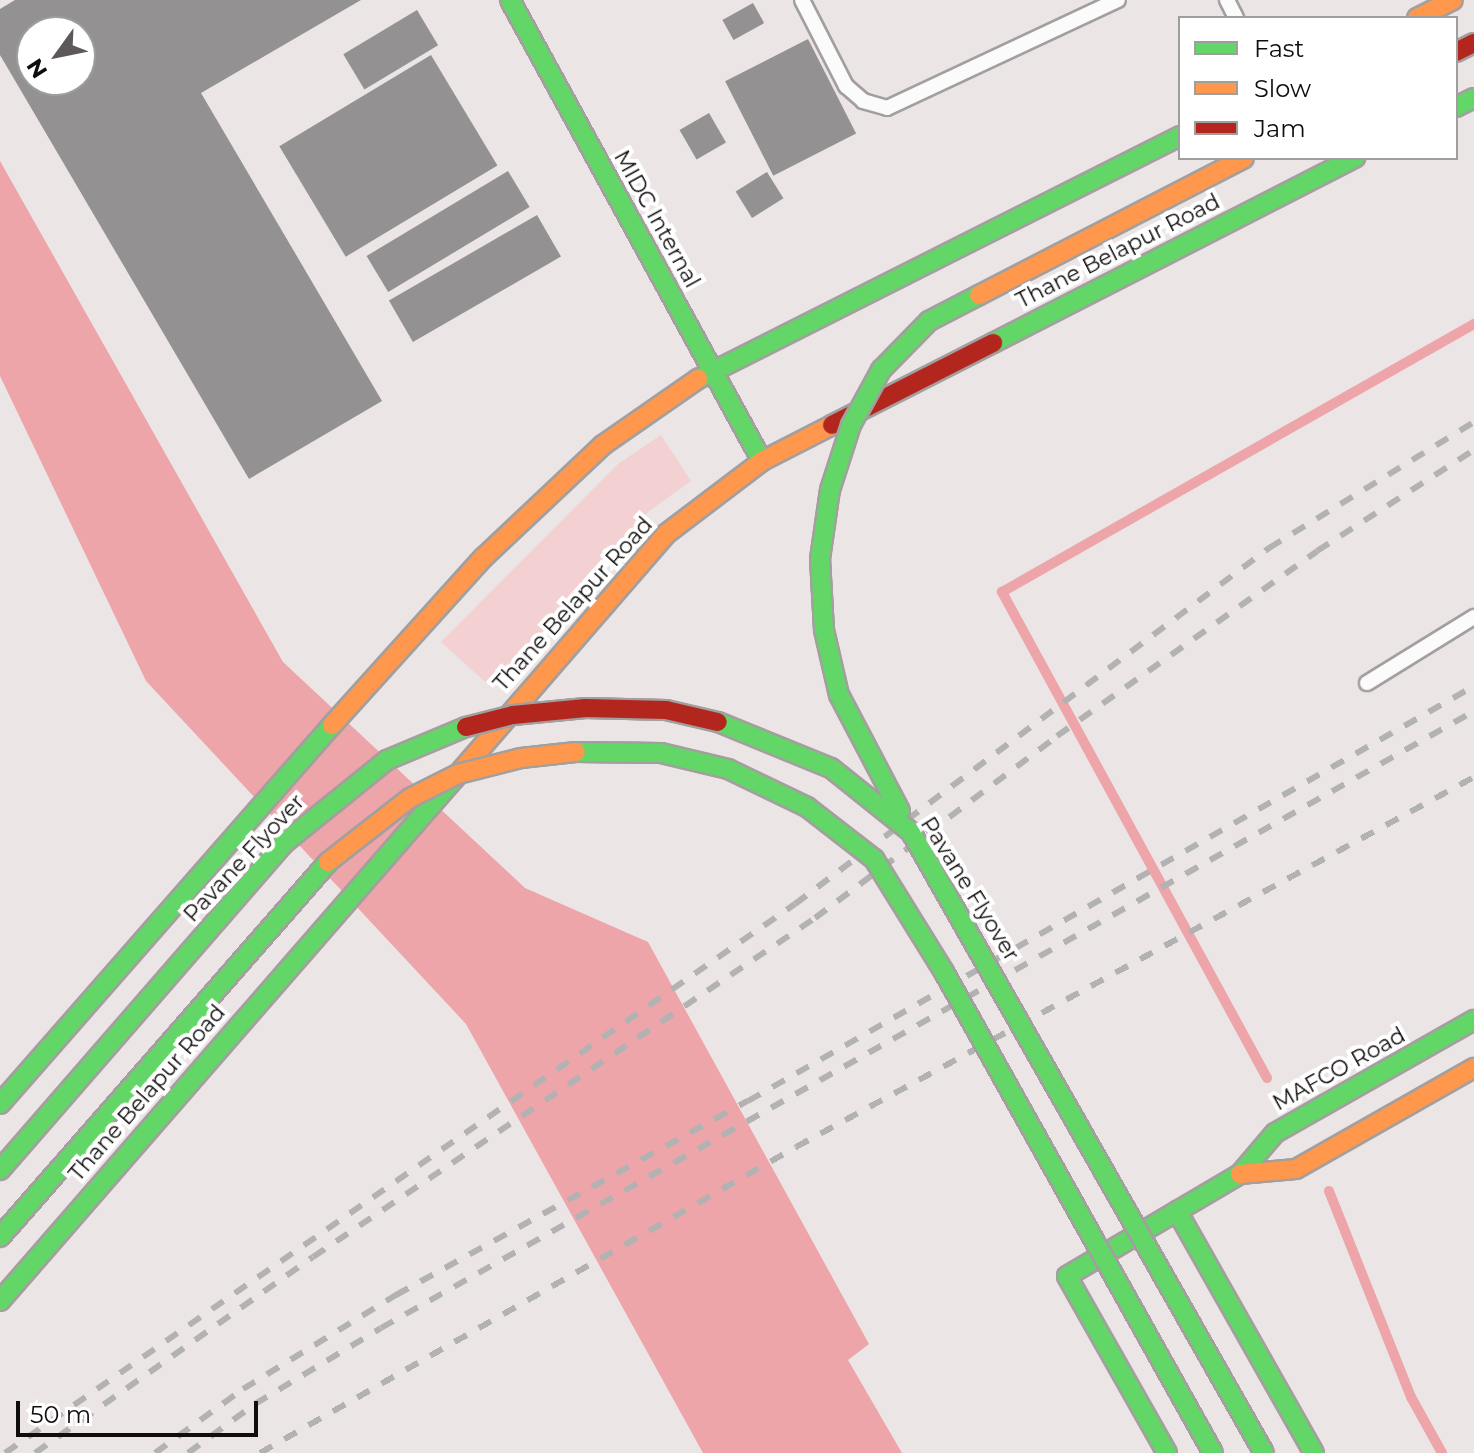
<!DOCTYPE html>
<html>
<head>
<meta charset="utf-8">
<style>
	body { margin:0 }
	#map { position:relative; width:1474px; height:1453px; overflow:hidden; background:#ebe5e5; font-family:Montserrat,sans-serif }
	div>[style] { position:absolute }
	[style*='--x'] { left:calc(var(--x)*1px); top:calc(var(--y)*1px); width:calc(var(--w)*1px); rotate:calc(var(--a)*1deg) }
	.green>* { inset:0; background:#f3d0d1 }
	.water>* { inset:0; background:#eea5aa }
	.stream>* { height:10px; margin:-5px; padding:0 5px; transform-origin:5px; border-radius:5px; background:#eea5aa }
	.building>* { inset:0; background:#939192; transform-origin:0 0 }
	.roads { filter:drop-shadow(2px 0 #a39f9f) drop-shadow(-2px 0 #a39f9f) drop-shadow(0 2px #a39f9f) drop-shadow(0 -2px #a39f9f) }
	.lane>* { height:14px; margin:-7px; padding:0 7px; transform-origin:7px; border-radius:7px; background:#fcfbfb }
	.fast>* { height:18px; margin:-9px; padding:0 9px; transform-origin:9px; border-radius:9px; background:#63d668 }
	.slow>* { height:18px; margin:-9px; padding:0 9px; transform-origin:9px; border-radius:9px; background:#ff974d }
	.jam>* { height:18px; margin:-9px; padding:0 9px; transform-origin:9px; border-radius:9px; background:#b3261e }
	.rail>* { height:6px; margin-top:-3px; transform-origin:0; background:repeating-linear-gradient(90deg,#b3b2b2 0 14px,transparent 0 28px) }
	.bridges { filter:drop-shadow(2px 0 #a39f9f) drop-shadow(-2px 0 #a39f9f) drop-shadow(0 2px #a39f9f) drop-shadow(0 -2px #a39f9f) }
	.fast-bridge>* { height:18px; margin:-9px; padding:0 9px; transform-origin:9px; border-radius:9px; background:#63d668 }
	.slow-bridge>* { height:18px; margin:-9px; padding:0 9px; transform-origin:9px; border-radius:9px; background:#ff974d }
	.jam-bridge>* { height:18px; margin:-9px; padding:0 9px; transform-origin:9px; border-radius:9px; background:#b3261e }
	span { translate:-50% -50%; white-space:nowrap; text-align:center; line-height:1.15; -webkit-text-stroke:8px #fff; paint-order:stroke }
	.street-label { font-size:22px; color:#100d0d }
	.legend { position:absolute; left:1178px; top:16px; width:280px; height:144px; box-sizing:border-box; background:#fff; border:2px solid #9f9e9e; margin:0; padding:10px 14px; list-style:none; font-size:24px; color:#100d0d }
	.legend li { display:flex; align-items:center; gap:16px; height:40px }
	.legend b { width:40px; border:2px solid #9f9e9e }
	.north { position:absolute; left:16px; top:16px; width:80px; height:80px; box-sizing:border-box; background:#fff; border:2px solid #9f9e9e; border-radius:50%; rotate:237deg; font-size:22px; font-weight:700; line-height:32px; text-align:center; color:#100d0d }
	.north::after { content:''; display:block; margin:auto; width:28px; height:36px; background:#5d5959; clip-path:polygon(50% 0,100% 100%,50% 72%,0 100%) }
	.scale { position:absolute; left:16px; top:1401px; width:242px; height:36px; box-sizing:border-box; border:4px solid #100d0d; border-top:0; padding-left:10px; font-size:24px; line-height:28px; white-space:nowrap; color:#100d0d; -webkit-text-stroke:6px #fff; paint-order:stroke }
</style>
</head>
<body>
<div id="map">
	<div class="green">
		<div style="clip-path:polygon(661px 435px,691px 481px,649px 511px,493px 689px,441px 642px,618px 464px)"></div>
	</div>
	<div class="water">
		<div style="clip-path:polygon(0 161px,283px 662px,525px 888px,648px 942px,869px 1344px,848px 1360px,902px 1453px,703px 1453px,466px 1024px,146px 681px,0 376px)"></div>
	</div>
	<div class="stream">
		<div style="--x:1267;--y:1078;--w:554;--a:-118.6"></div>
		<div style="--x:1002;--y:592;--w:543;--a:-29.59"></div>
		<div style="--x:1329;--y:1191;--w:222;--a:68.3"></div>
		<div style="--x:1411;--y:1397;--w:64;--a:61"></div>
	</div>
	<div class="building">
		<div style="clip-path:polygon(evenodd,15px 0,361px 0,201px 93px,382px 401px,249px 479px,0 55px,0 9px,15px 0,32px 32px,80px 32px,80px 80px,32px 80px,32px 32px)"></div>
		<div style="left:753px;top:3px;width:23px;height:35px;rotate:61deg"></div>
		<div style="left:417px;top:10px;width:41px;height:86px;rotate:59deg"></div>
		<div style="left:808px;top:39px;width:106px;height:93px;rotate:63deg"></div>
		<div style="left:431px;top:55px;width:129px;height:177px;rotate:59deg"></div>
		<div style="left:709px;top:113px;width:34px;height:34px;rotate:60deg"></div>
		<div style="left:508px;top:171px;width:42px;height:165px;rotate:59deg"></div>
		<div style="left:767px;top:172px;width:31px;height:37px;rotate:58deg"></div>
		<div style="left:537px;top:215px;width:48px;height:171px;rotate:60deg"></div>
	</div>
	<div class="roads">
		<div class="lane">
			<div style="--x:802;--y:0;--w:97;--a:62.9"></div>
			<div style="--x:846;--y:86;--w:23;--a:41"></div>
			<div style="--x:863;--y:101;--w:25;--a:16"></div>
			<div style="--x:887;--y:108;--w:255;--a:-25.1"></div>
			<div style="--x:1227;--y:0;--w:20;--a:63"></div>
			<div style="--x:1367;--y:683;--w:126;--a:-31.7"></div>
		</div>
		<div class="fast">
			<div style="--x:510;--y:0;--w:525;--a:61.34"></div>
			<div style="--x:1456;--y:107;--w:20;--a:-27"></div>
			<div style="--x:993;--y:343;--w:407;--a:-27.1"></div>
			<div style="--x:698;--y:379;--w:540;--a:-26.75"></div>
			<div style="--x:0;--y:1104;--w:504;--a:-48.78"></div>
			<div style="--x:1177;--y:1211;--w:278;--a:60.5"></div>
			<div style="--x:0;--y:1301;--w:692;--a:-48.99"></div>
			<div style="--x:1167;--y:1453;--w:203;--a:-119.5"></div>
			<div style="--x:1067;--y:1276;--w:201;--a:-30.5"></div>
			<div style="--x:1240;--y:1174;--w:54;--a:-49.5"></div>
			<div style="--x:1275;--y:1133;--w:229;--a:-29.6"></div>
		</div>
		<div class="slow">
			<div style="--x:1417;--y:18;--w:40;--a:-26.6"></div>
			<div style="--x:332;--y:725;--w:225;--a:-47.9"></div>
			<div style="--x:483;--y:558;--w:165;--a:-43.3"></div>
			<div style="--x:603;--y:445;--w:116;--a:-34.8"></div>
			<div style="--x:454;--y:779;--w:324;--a:-49.1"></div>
			<div style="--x:666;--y:534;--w:121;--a:-37.2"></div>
			<div style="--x:762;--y:461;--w:79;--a:-27.2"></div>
			<div style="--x:1240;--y:1174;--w:56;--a:-5.1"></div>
			<div style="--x:1296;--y:1169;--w:205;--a:-29.6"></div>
		</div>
		<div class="jam">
			<div style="--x:1456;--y:52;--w:20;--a:-27"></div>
			<div style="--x:832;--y:425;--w:181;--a:-27"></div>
		</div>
	</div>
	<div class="rail">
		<div style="--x:5;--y:1453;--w:962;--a:-34.8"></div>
		<div style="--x:795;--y:904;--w:593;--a:-36.91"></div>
		<div style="--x:1269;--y:548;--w:241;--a:-31.6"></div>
		<div style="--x:35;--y:1453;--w:340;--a:-35.2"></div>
		<div style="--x:313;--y:1257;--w:606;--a:-34.03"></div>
		<div style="--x:815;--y:918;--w:303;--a:-36.9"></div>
		<div style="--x:1057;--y:736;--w:319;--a:-35.4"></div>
		<div style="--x:1317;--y:551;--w:187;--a:-32.8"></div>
		<div style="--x:155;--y:1453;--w:109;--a:-36"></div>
		<div style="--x:243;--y:1389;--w:180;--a:-31.6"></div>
		<div style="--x:396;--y:1295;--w:402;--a:-28.9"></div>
		<div style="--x:748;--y:1101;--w:836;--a:-29.75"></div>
		<div style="--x:188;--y:1453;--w:83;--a:-36.2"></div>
		<div style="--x:255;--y:1404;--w:147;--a:-31.1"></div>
		<div style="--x:381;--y:1328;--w:1255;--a:-29.44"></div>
		<div style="--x:260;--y:1453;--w:617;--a:-29.72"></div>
		<div style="--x:796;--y:1147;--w:772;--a:-28.62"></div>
	</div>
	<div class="bridges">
		<div class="fast-bridge">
			<div style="--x:718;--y:722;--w:122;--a:22.2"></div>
			<div style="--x:831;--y:768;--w:102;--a:38.7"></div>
			<div style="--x:911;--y:832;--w:714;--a:60.38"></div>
			<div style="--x:576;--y:752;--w:85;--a:0.7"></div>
			<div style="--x:661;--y:753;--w:69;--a:13.4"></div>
			<div style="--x:728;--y:769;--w:88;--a:25.7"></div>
			<div style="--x:807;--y:807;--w:85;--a:37.8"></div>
			<div style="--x:874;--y:859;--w:133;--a:58.2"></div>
			<div style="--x:944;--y:972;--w:551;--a:60.78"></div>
			<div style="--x:900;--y:811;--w:131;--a:-117.7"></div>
			<div style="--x:839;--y:695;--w:67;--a:-103"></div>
			<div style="--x:824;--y:630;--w:71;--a:-93.2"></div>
			<div style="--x:820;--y:559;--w:70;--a:-81.8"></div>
			<div style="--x:830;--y:490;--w:68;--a:-72.1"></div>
			<div style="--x:851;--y:425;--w:63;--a:-61.4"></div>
			<div style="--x:881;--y:370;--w:69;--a:-45.6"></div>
			<div style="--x:929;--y:321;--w:56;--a:-27.5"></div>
			<div style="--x:0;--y:1170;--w:432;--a:-49"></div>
			<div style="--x:283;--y:844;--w:134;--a:-38.9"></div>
			<div style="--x:387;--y:760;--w:86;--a:-22.7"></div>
			<div style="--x:0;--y:1237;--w:498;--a:-48.8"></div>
		</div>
		<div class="slow-bridge">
			<div style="--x:979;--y:295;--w:298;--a:-27.3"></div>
			<div style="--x:328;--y:862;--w:104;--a:-38"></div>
			<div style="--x:410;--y:798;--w:54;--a:-26.6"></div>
			<div style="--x:458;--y:774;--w:65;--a:-14.3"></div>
			<div style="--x:521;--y:758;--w:55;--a:-6.2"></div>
		</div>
		<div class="jam-bridge">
			<div style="--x:466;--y:727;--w:49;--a:-14.3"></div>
			<div style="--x:513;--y:715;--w:73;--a:-5.5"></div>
			<div style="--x:586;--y:708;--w:80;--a:1.4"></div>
			<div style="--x:666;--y:710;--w:53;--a:13"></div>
		</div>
	</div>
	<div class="street-label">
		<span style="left:657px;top:219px;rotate:61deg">MIDC Internal</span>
		<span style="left:1118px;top:251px;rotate:-27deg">Thane Belapur Road</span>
		<span style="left:573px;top:604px;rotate:-48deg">Thane Belapur Road</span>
		<span style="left:244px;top:858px;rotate:-47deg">Pavane Flyover</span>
		<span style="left:970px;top:889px;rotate:58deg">Pavane Flyover</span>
		<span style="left:1339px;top:1069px;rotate:-29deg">MAFCO Road</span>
		<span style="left:147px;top:1093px;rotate:-49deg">Thane Belapur Road</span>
	</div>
	<ul class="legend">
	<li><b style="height:10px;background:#63d668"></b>Fast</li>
	<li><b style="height:10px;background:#ff974d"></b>Slow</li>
	<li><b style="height:10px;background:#b3261e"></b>Jam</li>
	</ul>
	<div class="north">N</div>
	<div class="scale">50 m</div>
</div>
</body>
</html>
